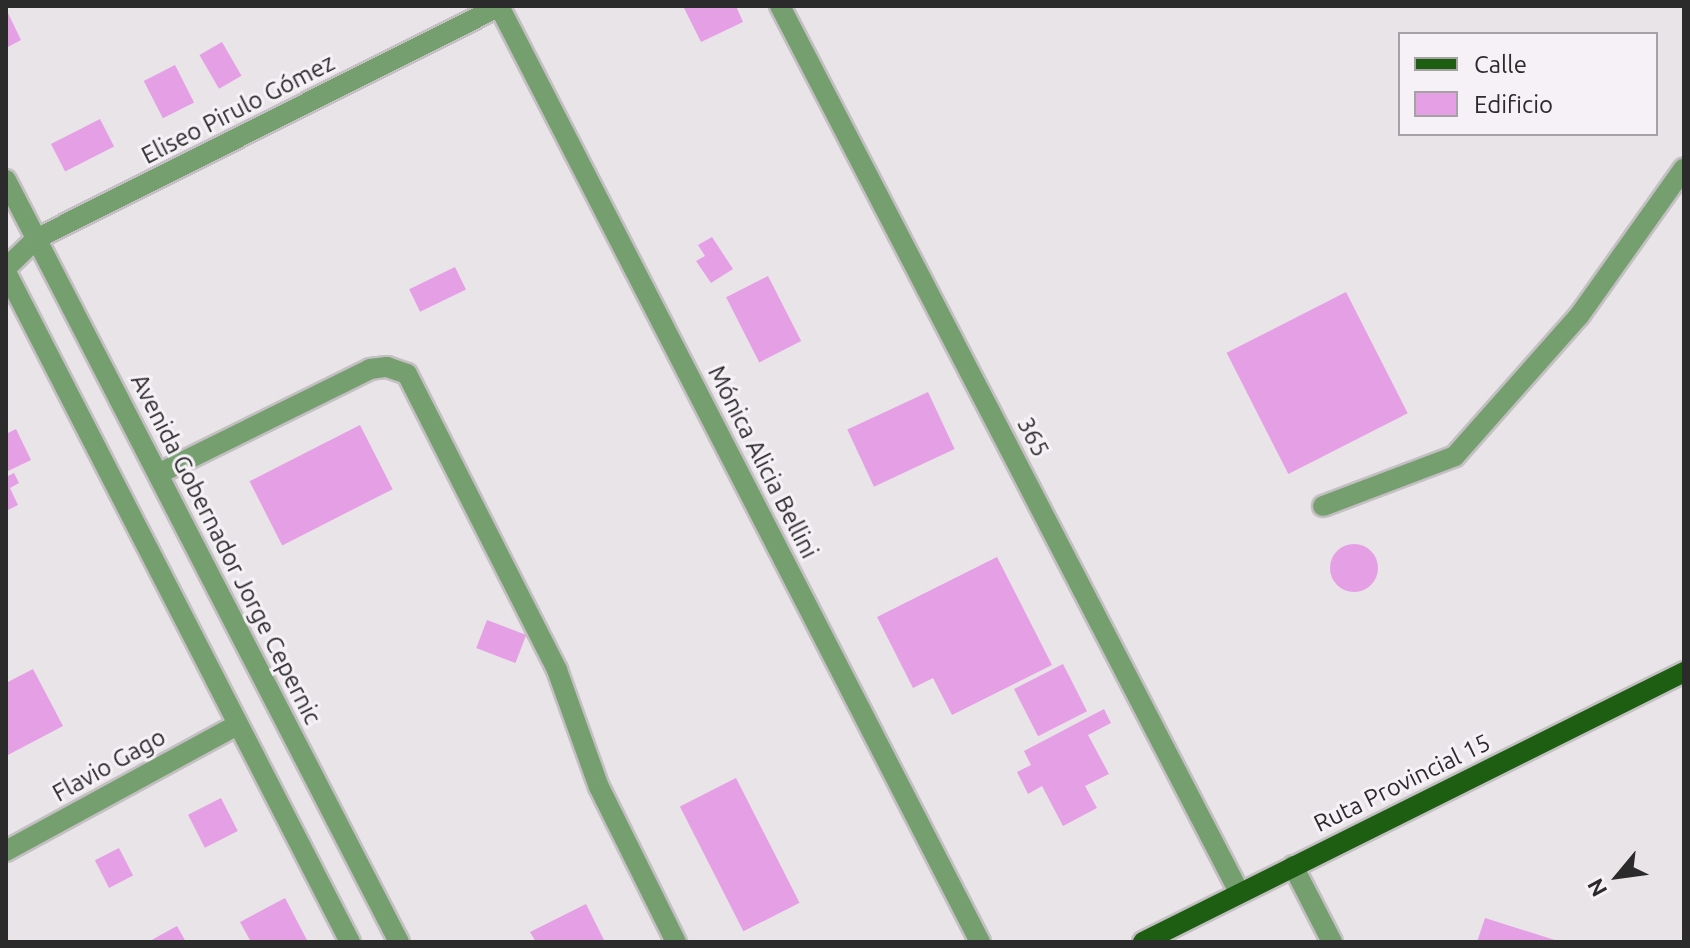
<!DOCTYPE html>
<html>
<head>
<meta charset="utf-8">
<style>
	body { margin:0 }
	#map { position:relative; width:1690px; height:948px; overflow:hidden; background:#e9e4e8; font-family:Ubuntu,sans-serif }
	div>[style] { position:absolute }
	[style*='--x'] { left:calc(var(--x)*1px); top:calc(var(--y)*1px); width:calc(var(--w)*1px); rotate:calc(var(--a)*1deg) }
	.building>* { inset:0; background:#e59fe5; transform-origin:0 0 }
	.round { border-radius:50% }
	.roads { filter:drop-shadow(2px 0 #c3bfc2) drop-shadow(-2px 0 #c3bfc2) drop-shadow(0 2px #c3bfc2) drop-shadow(0 -2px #c3bfc2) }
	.minor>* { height:20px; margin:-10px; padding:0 10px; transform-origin:10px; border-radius:10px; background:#769f6f }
	.major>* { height:20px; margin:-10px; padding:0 10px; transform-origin:10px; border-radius:10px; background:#1e5e13 }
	span { translate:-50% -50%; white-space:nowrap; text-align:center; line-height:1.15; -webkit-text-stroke:6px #f6f1f6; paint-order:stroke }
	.street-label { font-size:24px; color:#2c2b2c }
	.frame { position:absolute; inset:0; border:8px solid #2c2b2c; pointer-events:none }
	.legend { position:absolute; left:1398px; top:32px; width:260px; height:104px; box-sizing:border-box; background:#f6f1f6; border:2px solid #a5a2a5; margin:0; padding:10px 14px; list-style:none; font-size:24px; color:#2c2b2c }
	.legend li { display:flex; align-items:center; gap:16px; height:40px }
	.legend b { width:40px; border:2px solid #a5a2a5 }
	.north { position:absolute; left:1578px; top:836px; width:80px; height:80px; -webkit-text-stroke:6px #f6f1f6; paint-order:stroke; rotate:241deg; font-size:22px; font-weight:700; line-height:32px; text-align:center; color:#2c2b2c }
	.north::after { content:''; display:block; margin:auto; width:28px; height:36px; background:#2c2b2c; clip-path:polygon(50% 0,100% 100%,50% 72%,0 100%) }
</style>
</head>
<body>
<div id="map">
	<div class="building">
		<div style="clip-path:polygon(683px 6px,736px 6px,743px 22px,701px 42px)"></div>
		<div style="clip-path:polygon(6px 9px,21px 40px,6px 48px)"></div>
		<div style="left:222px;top:42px;width:39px;height:26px;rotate:60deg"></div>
		<div style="left:175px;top:65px;width:42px;height:35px;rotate:63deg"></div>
		<div style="left:100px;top:119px;width:31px;height:55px;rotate:63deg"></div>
		<div style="clip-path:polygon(712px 237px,733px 269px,711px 283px,696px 261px,705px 256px,698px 245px)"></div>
		<div style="left:455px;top:267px;width:25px;height:51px;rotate:64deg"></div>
		<div style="left:768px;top:276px;width:73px;height:47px;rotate:63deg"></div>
		<div style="left:1346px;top:292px;width:136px;height:134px;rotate:63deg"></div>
		<div style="left:928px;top:392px;width:63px;height:89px;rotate:65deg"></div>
		<div style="left:360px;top:425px;width:72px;height:124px;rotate:63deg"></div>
		<div style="clip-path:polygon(16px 429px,31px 460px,6px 472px,6px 434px)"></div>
		<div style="clip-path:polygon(14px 473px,19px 483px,10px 488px,18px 505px,6px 511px,6px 477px)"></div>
		<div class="round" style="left:1330px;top:544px;width:48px;height:48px"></div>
		<div style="clip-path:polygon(997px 557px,1052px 665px,952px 715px,933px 678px,913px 688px,877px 617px)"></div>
		<div style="left:487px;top:620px;width:42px;height:30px;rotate:21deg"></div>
		<div style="left:1063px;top:664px;width:53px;height:55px;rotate:63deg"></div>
		<div style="clip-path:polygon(33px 669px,63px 726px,6px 756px,6px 683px)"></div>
		<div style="clip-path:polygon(1104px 709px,1111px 723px,1088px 735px,1109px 774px,1085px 786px,1097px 808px,1063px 826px,1042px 786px,1028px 794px,1017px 772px,1031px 765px,1024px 751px)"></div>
		<div style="left:736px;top:778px;width:140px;height:63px;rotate:63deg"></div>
		<div style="left:221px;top:798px;width:37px;height:37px;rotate:63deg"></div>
		<div style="left:119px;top:848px;width:31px;height:27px;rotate:63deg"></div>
		<div style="clip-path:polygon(285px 898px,308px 942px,251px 942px,240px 922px)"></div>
		<div style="clip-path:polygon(586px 904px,605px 942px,536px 942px,530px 932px)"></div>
		<div style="clip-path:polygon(1485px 918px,1558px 941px,1558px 942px,1477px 942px)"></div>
		<div style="clip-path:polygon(177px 926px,186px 942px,148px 942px)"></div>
	</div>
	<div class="roads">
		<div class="minor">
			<div style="--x:499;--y:6;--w:1052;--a:62.8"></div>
			<div style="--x:780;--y:6;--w:998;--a:62.61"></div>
			<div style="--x:6;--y:180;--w:857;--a:62.72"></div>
			<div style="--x:6;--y:268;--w:42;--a:-44"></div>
			<div style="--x:36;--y:239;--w:519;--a:-26.66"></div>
			<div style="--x:6;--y:272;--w:753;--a:62.82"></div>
			<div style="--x:158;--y:474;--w:237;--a:-26.3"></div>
			<div style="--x:370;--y:369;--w:17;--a:-7"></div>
			<div style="--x:387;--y:367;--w:21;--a:19"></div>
			<div style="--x:407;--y:374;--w:332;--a:63.1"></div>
			<div style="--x:557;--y:670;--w:124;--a:70.3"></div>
			<div style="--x:599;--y:787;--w:173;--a:63.6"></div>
			<div style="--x:1323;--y:506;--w:141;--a:-20.7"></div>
			<div style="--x:1455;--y:456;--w:187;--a:-48.5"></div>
			<div style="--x:1579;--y:316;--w:181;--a:-54.6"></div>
			<div style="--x:6;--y:851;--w:263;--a:-28.6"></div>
			<div style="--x:1293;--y:866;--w:85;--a:62.8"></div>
		</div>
		<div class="major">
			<div style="--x:1143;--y:942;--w:605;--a:-26.52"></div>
		</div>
	</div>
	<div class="street-label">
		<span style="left:238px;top:109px;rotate:-27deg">Eliseo Pirulo Gómez</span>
		<span style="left:1033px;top:437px;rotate:63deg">365</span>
		<span style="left:763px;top:462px;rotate:63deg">Mónica Alicia Bellini</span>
		<span style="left:226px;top:549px;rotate:63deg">Avenida Gobernador Jorge Cepernic</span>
		<span style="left:109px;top:765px;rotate:-29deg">Flavio Gago</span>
		<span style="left:1402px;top:783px;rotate:-26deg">Ruta Provincial 15</span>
	</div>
	<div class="frame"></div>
	<ul class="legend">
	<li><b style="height:10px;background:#1e5e13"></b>Calle</li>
	<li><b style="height:22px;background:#e59fe5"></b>Edificio</li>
	</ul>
	<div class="north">N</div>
</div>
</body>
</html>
